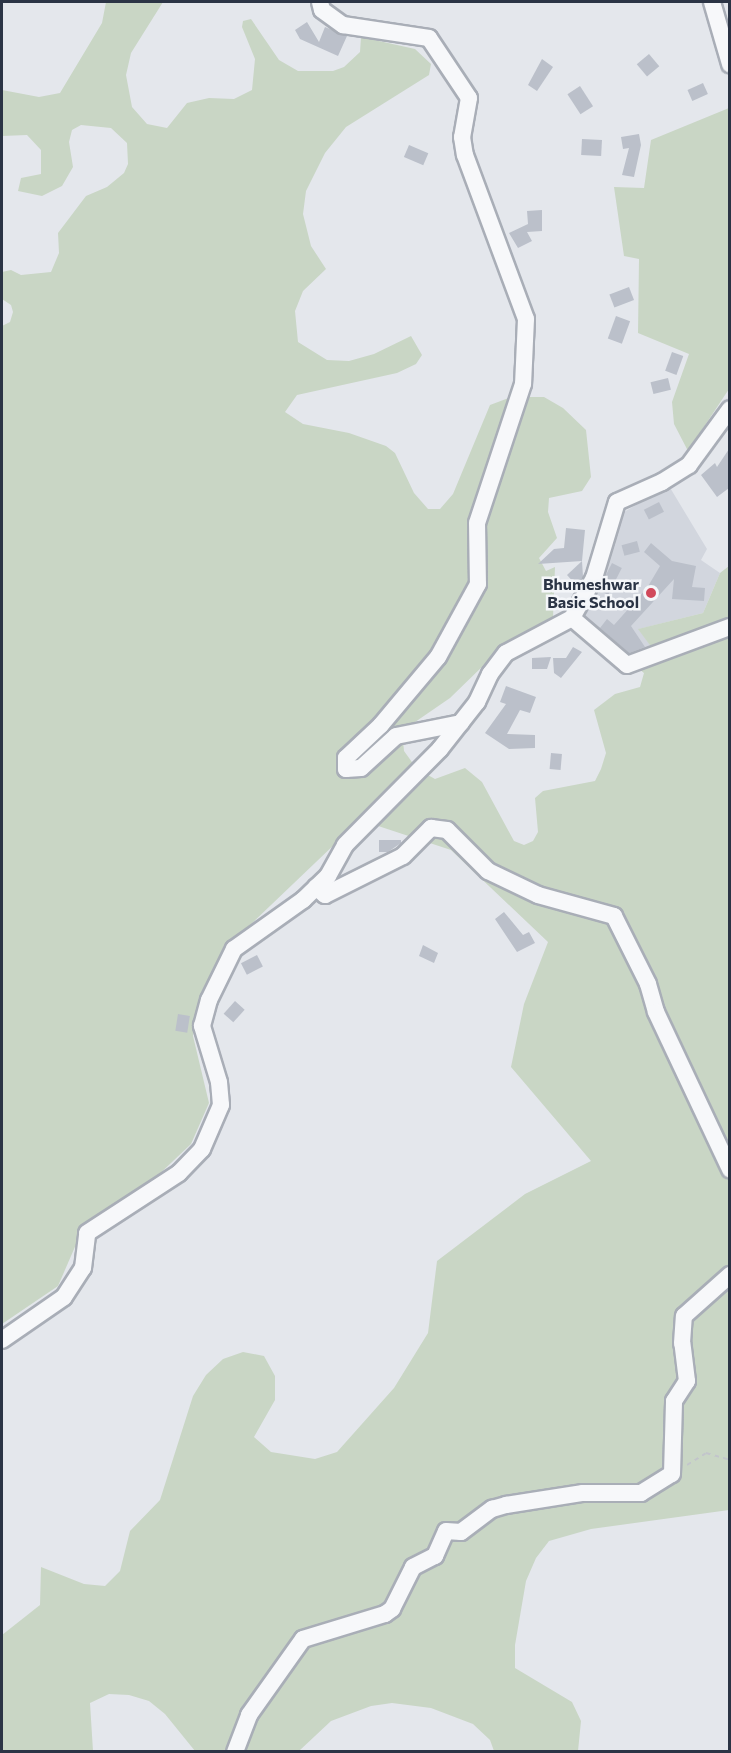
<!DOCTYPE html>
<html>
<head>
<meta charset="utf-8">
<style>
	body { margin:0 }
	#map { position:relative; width:731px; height:1753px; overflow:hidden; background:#e4e7ec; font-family:Commissioner,sans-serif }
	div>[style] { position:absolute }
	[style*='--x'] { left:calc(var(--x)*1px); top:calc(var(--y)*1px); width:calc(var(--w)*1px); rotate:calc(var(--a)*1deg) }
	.built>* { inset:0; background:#d2d6de }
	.green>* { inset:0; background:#c9d6c5 }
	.building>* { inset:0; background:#bbc0ca; transform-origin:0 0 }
	.path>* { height:2px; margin-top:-1px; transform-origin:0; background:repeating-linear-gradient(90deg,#c2c5cb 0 4.5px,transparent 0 9px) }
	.roads { filter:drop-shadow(2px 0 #a9aeb7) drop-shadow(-2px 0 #a9aeb7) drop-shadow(0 2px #a9aeb7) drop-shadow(0 -2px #a9aeb7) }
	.minor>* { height:16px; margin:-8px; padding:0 8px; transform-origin:8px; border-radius:8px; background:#f7f8fa }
	.dots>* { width:16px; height:16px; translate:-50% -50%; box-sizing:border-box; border:3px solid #f4f6f9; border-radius:50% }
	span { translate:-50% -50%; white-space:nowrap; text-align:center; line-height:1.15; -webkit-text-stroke:5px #f4f6f9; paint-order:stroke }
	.poi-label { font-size:16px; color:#2b3445; font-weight:700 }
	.right { translate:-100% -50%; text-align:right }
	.frame { position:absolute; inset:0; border:3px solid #2b3445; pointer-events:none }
</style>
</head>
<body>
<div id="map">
	<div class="built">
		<div style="clip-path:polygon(669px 486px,707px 549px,701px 560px,720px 573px,703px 613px,639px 629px,652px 648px,630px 662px,580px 620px,624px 512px)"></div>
	</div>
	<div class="green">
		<div style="clip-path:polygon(106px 2px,163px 2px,131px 53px,126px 75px,132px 107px,147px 124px,167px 128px,187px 103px,209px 98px,234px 99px,252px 90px,255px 59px,242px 27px,243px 21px,251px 19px,279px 60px,298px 71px,333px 71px,344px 67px,360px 52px,361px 37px,415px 49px,431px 64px,429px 75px,346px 127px,325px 153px,306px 191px,303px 214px,311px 246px,326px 269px,303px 291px,295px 311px,298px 342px,327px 360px,349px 361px,374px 354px,411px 336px,422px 355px,416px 364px,397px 373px,297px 395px,285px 412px,303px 424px,349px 433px,386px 446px,395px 453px,414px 493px,428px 509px,440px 509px,453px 494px,490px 405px,511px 397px,544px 397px,563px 408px,586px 430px,591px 477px,582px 491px,549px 498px,548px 512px,557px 538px,539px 558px,546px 571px,555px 567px,553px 618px,486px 663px,450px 698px,402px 731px,404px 751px,417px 769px,435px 779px,465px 768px,482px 782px,514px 841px,524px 845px,533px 841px,538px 832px,535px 798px,543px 791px,595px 781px,601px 769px,606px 753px,594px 710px,615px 694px,640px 687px,644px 673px,630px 662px,652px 648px,638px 629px,703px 613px,720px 573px,729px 566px,729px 1510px,591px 1529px,549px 1541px,536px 1558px,526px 1581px,515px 1645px,515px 1668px,572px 1702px,581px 1721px,578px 1751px,494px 1751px,490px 1740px,473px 1724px,431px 1708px,392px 1703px,371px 1706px,331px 1721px,299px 1751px,195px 1751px,165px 1714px,149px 1701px,129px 1695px,109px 1694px,90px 1703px,93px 1751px,2px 1751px,2px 1635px,40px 1605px,41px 1567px,84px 1584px,105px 1586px,120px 1571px,130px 1531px,160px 1500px,193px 1396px,206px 1375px,223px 1359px,243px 1352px,264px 1356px,275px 1376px,275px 1400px,254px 1437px,271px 1452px,315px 1459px,337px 1452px,394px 1388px,428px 1333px,437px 1261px,525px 1194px,591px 1161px,511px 1067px,524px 1004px,548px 942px,451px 850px,360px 820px,225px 949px,199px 997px,193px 1036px,209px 1103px,191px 1144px,153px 1180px,101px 1212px,84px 1226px,58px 1286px,2px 1324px,2px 326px,10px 322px,13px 312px,11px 305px,2px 299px,2px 272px,11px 270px,21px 275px,51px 272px,59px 253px,58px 233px,86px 196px,107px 187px,124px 173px,128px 164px,127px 143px,111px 128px,81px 125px,72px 130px,69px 142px,73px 167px,62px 186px,42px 196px,18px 191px,21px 178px,41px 174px,41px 150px,27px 135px,2px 136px,2px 90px,39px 97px,60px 93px,102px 23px)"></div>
		<div style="clip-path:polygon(729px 108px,729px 389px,688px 451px,674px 424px,672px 402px,689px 354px,638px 333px,639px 259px,624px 256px,614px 187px,644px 188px,651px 140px)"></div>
	</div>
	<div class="building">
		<div style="clip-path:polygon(307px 22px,319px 42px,325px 27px,347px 36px,338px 56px,300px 39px,295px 30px)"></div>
		<div style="left:649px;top:54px;width:16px;height:16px;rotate:50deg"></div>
		<div style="clip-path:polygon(542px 59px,553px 67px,537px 91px,528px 85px)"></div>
		<div style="left:703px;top:83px;width:12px;height:17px;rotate:66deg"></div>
		<div style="left:580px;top:86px;width:24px;height:15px;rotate:57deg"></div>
		<div style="clip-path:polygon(639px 134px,641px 145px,634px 177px,622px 175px,629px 148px,623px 149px,621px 137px)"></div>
		<div style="left:582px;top:139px;width:20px;height:16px;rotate:3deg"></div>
		<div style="left:409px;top:145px;width:21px;height:13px;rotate:23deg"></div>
		<div style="clip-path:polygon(542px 210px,542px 231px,527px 232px,532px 241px,518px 248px,509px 233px,528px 224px,527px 211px)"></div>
		<div style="left:629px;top:287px;width:14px;height:21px;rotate:69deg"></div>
		<div style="left:616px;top:316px;width:15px;height:24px;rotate:20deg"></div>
		<div style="left:672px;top:352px;width:12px;height:20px;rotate:20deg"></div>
		<div style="left:668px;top:378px;width:12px;height:18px;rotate:76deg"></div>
		<div style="clip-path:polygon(729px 449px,729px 488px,717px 497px,701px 475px,715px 463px,717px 467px)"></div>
		<div style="left:659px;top:502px;width:11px;height:17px;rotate:63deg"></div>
		<div style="clip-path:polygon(566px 528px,585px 530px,582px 561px,538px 564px,554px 549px,564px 548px)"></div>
		<div style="left:637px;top:541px;width:11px;height:16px;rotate:75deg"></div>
		<div style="clip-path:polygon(651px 543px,672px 561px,696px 566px,692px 587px,705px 588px,704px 601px,672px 599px,674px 579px,631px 626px,645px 647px,629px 653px,600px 628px,607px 619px,614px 625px,647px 588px,660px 566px,644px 552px)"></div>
		<div style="clip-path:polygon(582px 561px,583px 577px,576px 585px,567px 575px)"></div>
		<div style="left:612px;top:563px;width:11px;height:30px;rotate:27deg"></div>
		<div style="clip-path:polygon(573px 647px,582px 652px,561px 678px,554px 673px,553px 658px,566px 658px)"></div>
		<div style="clip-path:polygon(551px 657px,547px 669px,532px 669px,532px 658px)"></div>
		<div style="clip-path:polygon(506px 686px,536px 697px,530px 713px,520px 710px,507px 734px,535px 735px,535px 748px,509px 749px,485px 733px,506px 704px,500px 702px)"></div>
		<div style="left:551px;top:753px;width:11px;height:16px;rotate:5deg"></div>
		<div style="clip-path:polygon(379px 840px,401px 840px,401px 843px,388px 852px,379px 852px)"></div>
		<div style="clip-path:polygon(504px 912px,523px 935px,529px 932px,535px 943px,517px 952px,495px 919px)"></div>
		<div style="clip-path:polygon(423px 945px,438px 953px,434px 963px,419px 956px)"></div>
		<div style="left:257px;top:955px;width:13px;height:18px;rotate:63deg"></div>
		<div style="left:235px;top:1001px;width:13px;height:17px;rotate:42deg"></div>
		<div style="left:178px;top:1014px;width:12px;height:17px;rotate:9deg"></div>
	</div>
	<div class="path">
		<div style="--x:687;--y:1465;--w:22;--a:-32"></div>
		<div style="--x:706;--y:1453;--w:25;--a:16"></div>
	</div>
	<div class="roads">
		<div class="minor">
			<div style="--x:320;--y:2;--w:8;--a:76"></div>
			<div style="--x:322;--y:10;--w:26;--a:36"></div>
			<div style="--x:343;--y:25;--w:87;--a:8.6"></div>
			<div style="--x:429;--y:38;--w:72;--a:56.3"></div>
			<div style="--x:469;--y:98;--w:40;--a:100"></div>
			<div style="--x:462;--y:137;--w:18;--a:81"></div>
			<div style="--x:465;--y:155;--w:175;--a:69.6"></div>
			<div style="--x:526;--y:319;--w:65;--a:92.6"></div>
			<div style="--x:523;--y:384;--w:146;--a:108.3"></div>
			<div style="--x:477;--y:523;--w:61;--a:89.1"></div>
			<div style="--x:478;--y:584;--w:83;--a:118.7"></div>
			<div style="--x:438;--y:657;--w:89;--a:130"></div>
			<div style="--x:381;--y:725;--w:48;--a:136.7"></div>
			<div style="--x:346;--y:758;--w:11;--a:90"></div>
			<div style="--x:346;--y:769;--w:15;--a:-4"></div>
			<div style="--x:361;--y:768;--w:47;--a:-42.4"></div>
			<div style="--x:396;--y:736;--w:66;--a:-11.3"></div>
			<div style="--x:712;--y:2;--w:65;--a:73.8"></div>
			<div style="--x:572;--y:618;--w:72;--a:40.5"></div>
			<div style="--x:627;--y:665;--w:110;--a:-20.3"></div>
			<div style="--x:316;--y:887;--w:12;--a:42"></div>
			<div style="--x:325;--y:895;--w:87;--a:-26.6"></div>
			<div style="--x:403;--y:856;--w:40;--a:-45"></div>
			<div style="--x:431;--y:828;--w:16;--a:7"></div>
			<div style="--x:447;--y:830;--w:58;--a:45"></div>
			<div style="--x:488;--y:871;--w:55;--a:25.6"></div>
			<div style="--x:538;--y:895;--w:79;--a:15.4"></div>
			<div style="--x:614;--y:916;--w:76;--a:63.4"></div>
			<div style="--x:648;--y:984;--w:29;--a:74"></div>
			<div style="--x:656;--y:1012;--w:174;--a:64.8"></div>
			<div style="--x:2;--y:1340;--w:75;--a:-34.7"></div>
			<div style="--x:64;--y:1297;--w:35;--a:-57"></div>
			<div style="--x:83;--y:1268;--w:35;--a:-83"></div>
			<div style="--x:87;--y:1233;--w:110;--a:-33.1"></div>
			<div style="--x:179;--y:1173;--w:33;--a:-46"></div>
			<div style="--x:202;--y:1149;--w:48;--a:-66.6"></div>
			<div style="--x:221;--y:1105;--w:23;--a:-95"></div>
			<div style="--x:219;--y:1082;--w:59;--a:-106.9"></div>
			<div style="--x:202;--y:1026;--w:27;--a:-75"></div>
			<div style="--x:209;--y:1000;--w:57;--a:-63.9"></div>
			<div style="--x:234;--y:949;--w:85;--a:-35.4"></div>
			<div style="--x:303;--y:900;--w:35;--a:-44"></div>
			<div style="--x:328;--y:876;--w:35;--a:-61"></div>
			<div style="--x:345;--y:845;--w:135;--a:-45.3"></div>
			<div style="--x:440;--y:749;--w:60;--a:-51.8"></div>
			<div style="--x:477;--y:702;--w:31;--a:-65"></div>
			<div style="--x:490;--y:674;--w:26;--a:-53"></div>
			<div style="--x:506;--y:653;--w:75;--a:-27.9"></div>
			<div style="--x:572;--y:618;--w:46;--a:-61.2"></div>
			<div style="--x:594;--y:578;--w:79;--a:-73.2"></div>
			<div style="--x:617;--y:502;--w:49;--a:-24"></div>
			<div style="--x:662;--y:482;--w:32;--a:-32"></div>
			<div style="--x:689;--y:465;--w:69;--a:-53.8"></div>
			<div style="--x:235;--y:1752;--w:40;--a:-69"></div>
			<div style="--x:249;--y:1715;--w:93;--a:-54.6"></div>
			<div style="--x:303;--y:1639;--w:86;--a:-17"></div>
			<div style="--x:385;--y:1614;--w:9;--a:-36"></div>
			<div style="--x:392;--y:1609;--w:47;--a:-63.4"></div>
			<div style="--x:413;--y:1567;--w:25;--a:-27"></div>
			<div style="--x:435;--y:1556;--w:27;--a:-66"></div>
			<div style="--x:446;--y:1531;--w:15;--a:4"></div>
			<div style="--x:461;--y:1532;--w:39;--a:-37"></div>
			<div style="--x:492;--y:1509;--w:15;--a:-16"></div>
			<div style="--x:506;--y:1505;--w:78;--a:-8.9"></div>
			<div style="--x:583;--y:1493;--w:58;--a:0"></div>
			<div style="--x:641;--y:1493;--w:36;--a:-32"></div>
			<div style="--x:672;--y:1474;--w:73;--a:-88.4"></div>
			<div style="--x:674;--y:1401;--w:24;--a:-57"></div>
			<div style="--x:687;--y:1381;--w:38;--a:-97"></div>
			<div style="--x:682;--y:1343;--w:27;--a:-86"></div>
			<div style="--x:684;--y:1316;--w:62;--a:-41.7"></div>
		</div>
	</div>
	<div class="dots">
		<div style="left:651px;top:593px;background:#d1495b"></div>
	</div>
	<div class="poi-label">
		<span class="right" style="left:639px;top:593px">Bhumeshwar<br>Basic School</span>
	</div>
	<div class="frame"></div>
</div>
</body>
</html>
